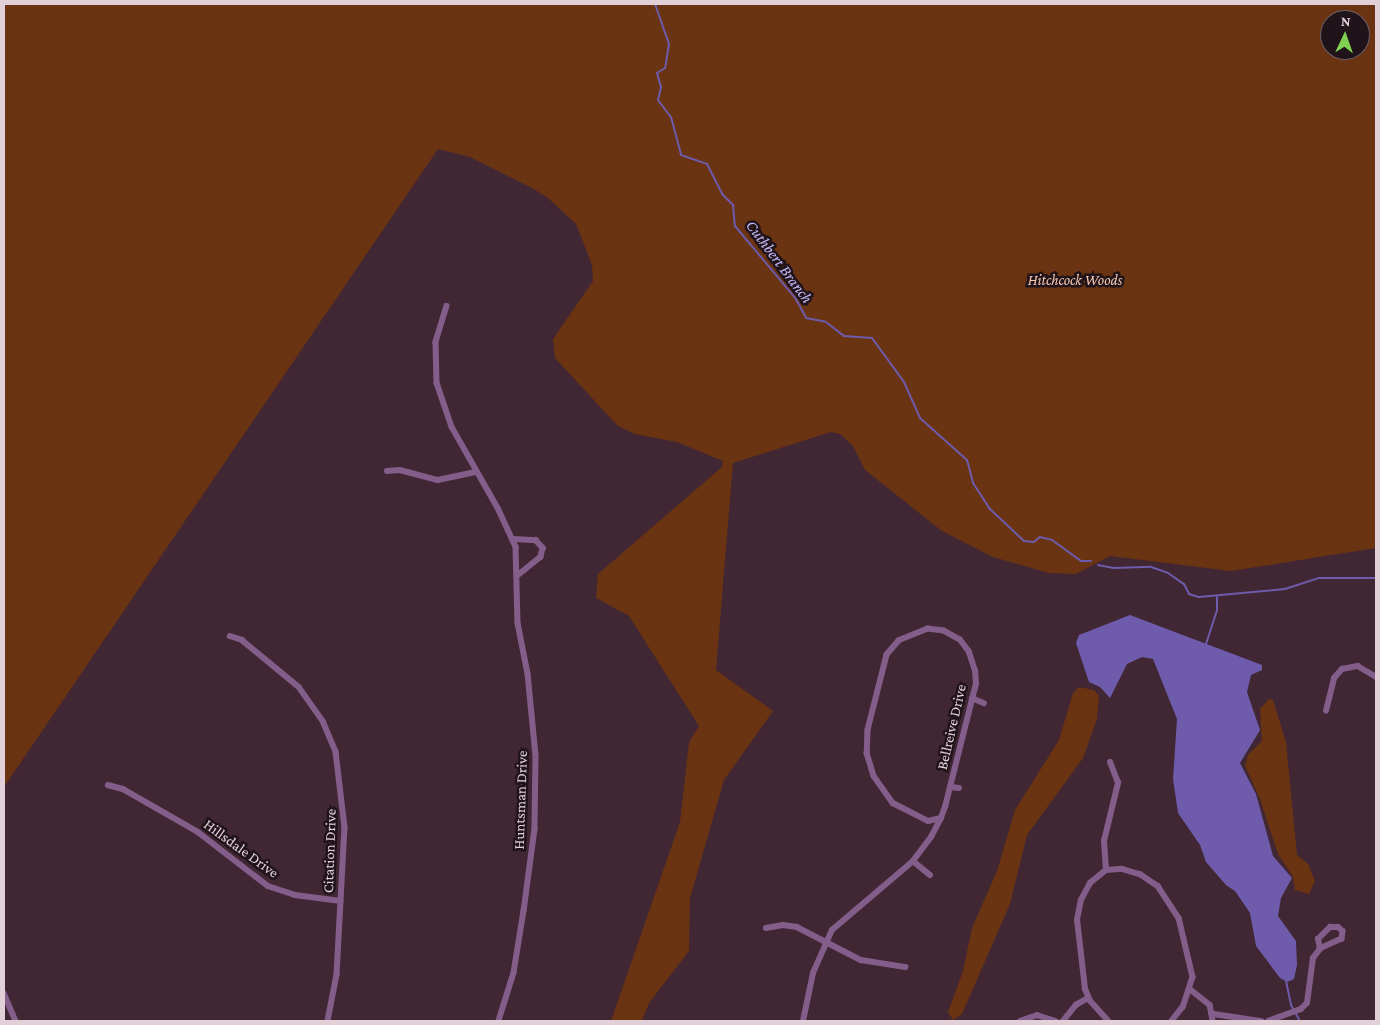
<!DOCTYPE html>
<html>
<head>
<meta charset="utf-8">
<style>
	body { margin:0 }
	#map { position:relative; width:1380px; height:1025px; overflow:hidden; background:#412733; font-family:"Crimson Pro",serif }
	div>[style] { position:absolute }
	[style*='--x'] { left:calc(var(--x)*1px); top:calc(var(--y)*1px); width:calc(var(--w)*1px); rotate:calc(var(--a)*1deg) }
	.green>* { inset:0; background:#6a3311 }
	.water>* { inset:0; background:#6e5bab }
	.stream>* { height:2px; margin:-1px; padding:0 1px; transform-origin:1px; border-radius:1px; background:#6e5bab }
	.minor>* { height:5.5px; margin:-2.75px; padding:0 2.75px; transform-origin:2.75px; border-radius:2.75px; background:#845e8b }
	span { translate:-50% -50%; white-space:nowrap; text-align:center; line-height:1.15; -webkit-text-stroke:5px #20141a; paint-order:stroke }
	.park-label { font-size:15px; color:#f6c9b2; font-style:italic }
	.street-label { font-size:15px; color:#e2d0d8 }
	.water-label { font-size:16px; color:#c4b8f8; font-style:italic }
	.frame { position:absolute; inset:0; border:5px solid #e2d0d8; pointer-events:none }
	.north { position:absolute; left:1320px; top:10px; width:50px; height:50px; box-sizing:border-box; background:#20141a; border:1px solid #6e5f66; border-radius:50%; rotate:3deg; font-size:14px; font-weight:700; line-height:20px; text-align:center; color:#e2d0d8 }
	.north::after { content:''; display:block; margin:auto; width:18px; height:22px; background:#80d051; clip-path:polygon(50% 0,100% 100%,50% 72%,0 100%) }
</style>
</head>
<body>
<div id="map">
	<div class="green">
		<div style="clip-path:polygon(evenodd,4px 4px,1376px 4px,1376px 548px,1231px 571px,1110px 556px,1076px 574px,1049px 573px,993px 557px,942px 531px,865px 470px,853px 446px,840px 434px,831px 432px,733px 463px,716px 670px,773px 711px,724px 780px,690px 898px,689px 951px,649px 1003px,642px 1021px,611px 1021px,680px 822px,689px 742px,699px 726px,629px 616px,596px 598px,598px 574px,722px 467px,723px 461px,677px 442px,635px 434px,618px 426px,604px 411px,555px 358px,553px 339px,593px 281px,592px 265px,576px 224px,548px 198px,532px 188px,470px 157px,438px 149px,4px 787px,4px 4px,1330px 20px,1360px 20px,1360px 50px,1330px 50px,1330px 20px)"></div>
		<div style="clip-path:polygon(1079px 687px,1094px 690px,1099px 696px,1097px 719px,1083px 758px,1027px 835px,1010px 904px,962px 1014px,953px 1020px,948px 1012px,963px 971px,972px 928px,997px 871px,1015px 810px,1059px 740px,1073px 693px)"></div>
		<div style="clip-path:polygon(1269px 699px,1273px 700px,1286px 742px,1297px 855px,1308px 864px,1315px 881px,1309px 894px,1295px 890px,1293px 877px,1278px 854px,1260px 799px,1245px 766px,1248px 755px,1262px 741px,1260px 709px)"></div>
	</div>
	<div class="water">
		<div style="clip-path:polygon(1130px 615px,1262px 665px,1262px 670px,1251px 675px,1247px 692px,1260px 730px,1240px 763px,1256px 794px,1273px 856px,1292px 878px,1281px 898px,1278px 916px,1296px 941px,1297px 965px,1294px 979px,1287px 982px,1280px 978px,1256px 946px,1250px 913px,1235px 891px,1226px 885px,1206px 862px,1200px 845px,1178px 813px,1173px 779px,1177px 719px,1153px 659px,1142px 657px,1127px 664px,1110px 698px,1100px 687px,1089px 682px,1076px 643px,1079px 635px)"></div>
	</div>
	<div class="stream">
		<div style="--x:655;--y:4;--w:42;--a:70.7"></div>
		<div style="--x:669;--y:44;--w:24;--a:99"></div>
		<div style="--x:665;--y:68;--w:9;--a:148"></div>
		<div style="--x:657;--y:73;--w:15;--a:74"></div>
		<div style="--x:661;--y:87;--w:13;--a:103"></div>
		<div style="--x:658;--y:100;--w:21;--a:53"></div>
		<div style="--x:671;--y:117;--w:39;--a:75"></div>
		<div style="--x:681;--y:155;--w:28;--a:19"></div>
		<div style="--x:707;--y:164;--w:34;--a:63"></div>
		<div style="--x:722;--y:194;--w:16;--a:45"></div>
		<div style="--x:733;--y:205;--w:21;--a:85"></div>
		<div style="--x:735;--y:226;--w:95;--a:50.1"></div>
		<div style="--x:796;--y:299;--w:21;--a:62"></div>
		<div style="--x:806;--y:318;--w:20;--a:11"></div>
		<div style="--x:826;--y:322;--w:23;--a:38"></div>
		<div style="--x:844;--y:336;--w:28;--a:4"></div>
		<div style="--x:872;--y:338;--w:54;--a:54"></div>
		<div style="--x:904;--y:382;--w:39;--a:66"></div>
		<div style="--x:920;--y:418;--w:63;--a:41.8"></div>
		<div style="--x:967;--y:460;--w:24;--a:75"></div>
		<div style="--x:973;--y:483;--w:30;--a:57"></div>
		<div style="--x:989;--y:508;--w:48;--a:43.3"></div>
		<div style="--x:1024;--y:541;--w:10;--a:6"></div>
		<div style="--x:1034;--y:542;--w:8;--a:-40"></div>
		<div style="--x:1040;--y:537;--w:12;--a:14"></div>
		<div style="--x:1052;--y:540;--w:36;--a:36"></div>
		<div style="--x:1081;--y:561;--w:10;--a:0"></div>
		<div style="--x:1098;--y:565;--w:16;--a:11"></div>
		<div style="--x:1114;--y:568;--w:37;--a:-2"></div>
		<div style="--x:1151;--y:567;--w:18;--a:19"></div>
		<div style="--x:1168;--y:573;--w:19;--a:35"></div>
		<div style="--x:1184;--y:584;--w:11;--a:63"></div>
		<div style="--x:1189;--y:594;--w:10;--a:17"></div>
		<div style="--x:1199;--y:597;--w:86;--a:-5.3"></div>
		<div style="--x:1285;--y:589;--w:36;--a:-18"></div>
		<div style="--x:1319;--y:578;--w:57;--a:0"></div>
		<div style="--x:1206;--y:644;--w:36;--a:-72"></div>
		<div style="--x:1217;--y:610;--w:13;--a:-90"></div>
		<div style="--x:1286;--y:981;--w:25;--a:78"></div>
		<div style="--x:1291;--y:1005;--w:18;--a:61"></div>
	</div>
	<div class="minor">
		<div style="--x:447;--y:306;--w:38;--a:107"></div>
		<div style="--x:436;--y:342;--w:41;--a:88.6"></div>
		<div style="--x:437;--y:383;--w:46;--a:71.2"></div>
		<div style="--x:452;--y:427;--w:93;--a:60.4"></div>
		<div style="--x:498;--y:508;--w:43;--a:65.2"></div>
		<div style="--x:516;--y:547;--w:76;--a:88.5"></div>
		<div style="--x:518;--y:623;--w:52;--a:78.9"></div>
		<div style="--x:528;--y:674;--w:81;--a:84.4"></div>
		<div style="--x:536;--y:755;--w:74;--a:90.8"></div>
		<div style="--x:535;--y:829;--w:83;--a:97.6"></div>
		<div style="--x:524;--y:911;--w:63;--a:99.2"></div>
		<div style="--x:514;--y:973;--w:50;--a:107.4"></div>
		<div style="--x:387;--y:471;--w:13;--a:-4"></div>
		<div style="--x:400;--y:470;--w:39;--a:15"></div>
		<div style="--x:438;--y:480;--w:39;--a:-12"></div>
		<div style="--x:514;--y:539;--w:22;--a:3"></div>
		<div style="--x:536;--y:540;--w:11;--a:49"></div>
		<div style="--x:543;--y:548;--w:9;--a:103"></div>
		<div style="--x:541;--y:557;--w:28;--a:141"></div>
		<div style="--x:230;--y:636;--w:13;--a:18"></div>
		<div style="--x:242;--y:640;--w:74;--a:39.5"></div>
		<div style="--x:299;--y:687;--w:42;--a:54.8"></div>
		<div style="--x:323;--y:721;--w:34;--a:67"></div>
		<div style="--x:336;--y:752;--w:76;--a:83.2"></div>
		<div style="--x:345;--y:827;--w:148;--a:93.1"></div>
		<div style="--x:337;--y:975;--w:47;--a:101.1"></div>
		<div style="--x:972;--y:698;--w:13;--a:23"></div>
		<div style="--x:1326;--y:711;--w:34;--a:-76"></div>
		<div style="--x:1334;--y:678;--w:12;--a:-48"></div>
		<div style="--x:1342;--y:669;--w:16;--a:-11"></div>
		<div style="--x:1358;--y:666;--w:21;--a:31"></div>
		<div style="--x:108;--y:785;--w:16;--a:15"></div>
		<div style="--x:123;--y:789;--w:86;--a:29.8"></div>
		<div style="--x:198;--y:832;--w:88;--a:37.6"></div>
		<div style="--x:268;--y:886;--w:28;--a:18"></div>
		<div style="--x:295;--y:895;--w:46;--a:7.4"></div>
		<div style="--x:950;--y:787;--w:9;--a:6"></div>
		<div style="--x:913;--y:861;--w:22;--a:39"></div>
		<div style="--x:1106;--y:870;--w:29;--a:-94"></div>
		<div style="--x:1104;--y:841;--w:60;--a:-76.4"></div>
		<div style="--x:1118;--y:783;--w:22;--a:-111"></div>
		<div style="--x:1330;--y:927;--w:8;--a:0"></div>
		<div style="--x:1338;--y:927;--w:6;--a:39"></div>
		<div style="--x:1343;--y:931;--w:8;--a:97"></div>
		<div style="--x:1342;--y:939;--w:24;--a:156"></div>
		<div style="--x:1320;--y:949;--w:10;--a:-101"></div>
		<div style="--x:1318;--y:939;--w:17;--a:-45"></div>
		<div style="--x:766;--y:928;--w:17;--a:-10"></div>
		<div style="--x:783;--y:925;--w:14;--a:8"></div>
		<div style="--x:797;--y:927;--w:72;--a:27.3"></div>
		<div style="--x:861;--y:960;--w:45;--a:9"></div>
		<div style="--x:1191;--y:990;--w:24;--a:38"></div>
		<div style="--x:1210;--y:1005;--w:16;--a:79"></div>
		<div style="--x:4;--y:993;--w:30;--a:67"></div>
		<div style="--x:1214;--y:1014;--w:48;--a:8.5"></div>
		<div style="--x:803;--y:1021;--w:49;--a:-78.2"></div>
		<div style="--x:813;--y:973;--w:47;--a:-66.2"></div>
		<div style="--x:832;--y:930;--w:106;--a:-40.4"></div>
		<div style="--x:913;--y:861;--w:30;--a:-53"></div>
		<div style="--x:931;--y:837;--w:21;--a:-62"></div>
		<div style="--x:941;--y:818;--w:12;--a:-70"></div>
		<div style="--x:945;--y:807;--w:127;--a:-75.9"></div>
		<div style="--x:976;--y:684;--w:13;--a:-94"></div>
		<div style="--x:975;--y:671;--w:20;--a:-108"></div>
		<div style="--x:969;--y:652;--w:15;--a:-127"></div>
		<div style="--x:960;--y:640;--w:18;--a:-151"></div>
		<div style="--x:944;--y:631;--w:16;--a:-173"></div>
		<div style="--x:928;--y:629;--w:31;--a:158"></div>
		<div style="--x:899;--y:641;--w:18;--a:131"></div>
		<div style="--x:887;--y:655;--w:77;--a:104.2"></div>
		<div style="--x:868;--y:730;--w:23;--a:92"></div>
		<div style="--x:867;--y:753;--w:24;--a:73"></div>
		<div style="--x:874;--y:776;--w:33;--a:55"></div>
		<div style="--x:893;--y:803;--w:39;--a:27"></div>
		<div style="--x:928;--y:821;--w:13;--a:-13"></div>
		<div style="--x:1020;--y:1021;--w:18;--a:-19"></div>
		<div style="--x:1037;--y:1015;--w:20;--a:18"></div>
		<div style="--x:1063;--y:1021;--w:21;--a:-51"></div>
		<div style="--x:1076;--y:1005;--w:14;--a:-30"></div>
		<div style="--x:1108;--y:1021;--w:27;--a:-132"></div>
		<div style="--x:1090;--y:1001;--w:13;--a:-113"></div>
		<div style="--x:1085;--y:989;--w:69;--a:-96.6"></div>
		<div style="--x:1077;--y:920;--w:20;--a:-79"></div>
		<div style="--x:1081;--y:900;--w:19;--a:-62"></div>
		<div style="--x:1090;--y:883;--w:21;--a:-39"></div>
		<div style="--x:1106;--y:870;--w:16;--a:-4"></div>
		<div style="--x:1122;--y:869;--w:19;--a:16"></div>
		<div style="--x:1140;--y:874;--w:22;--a:34"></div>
		<div style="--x:1158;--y:886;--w:38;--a:57"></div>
		<div style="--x:1179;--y:918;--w:61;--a:76.7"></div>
		<div style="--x:1193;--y:977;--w:32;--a:108"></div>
		<div style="--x:1183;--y:1007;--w:18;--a:128"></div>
		<div style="--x:1268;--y:1021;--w:35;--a:-20"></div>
		<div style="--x:1301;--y:1009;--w:8;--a:-45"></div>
		<div style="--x:1307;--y:1003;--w:45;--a:-82.4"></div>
		<div style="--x:1313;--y:958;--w:11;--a:-52"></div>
	</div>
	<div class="park-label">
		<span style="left:1075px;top:281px">Hitchcock Woods</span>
	</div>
	<div class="street-label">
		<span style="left:952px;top:727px;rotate:-77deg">Bellreive Drive</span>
		<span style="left:521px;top:800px;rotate:-88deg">Huntsman Drive</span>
		<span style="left:241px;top:849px;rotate:36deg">Hillsdale Drive</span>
		<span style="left:330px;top:851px;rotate:-88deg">Citation Drive</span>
	</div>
	<div class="water-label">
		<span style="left:779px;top:262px;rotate:53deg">Cuthbert Branch</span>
	</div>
	<div class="frame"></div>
	<div class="north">N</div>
</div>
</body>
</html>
